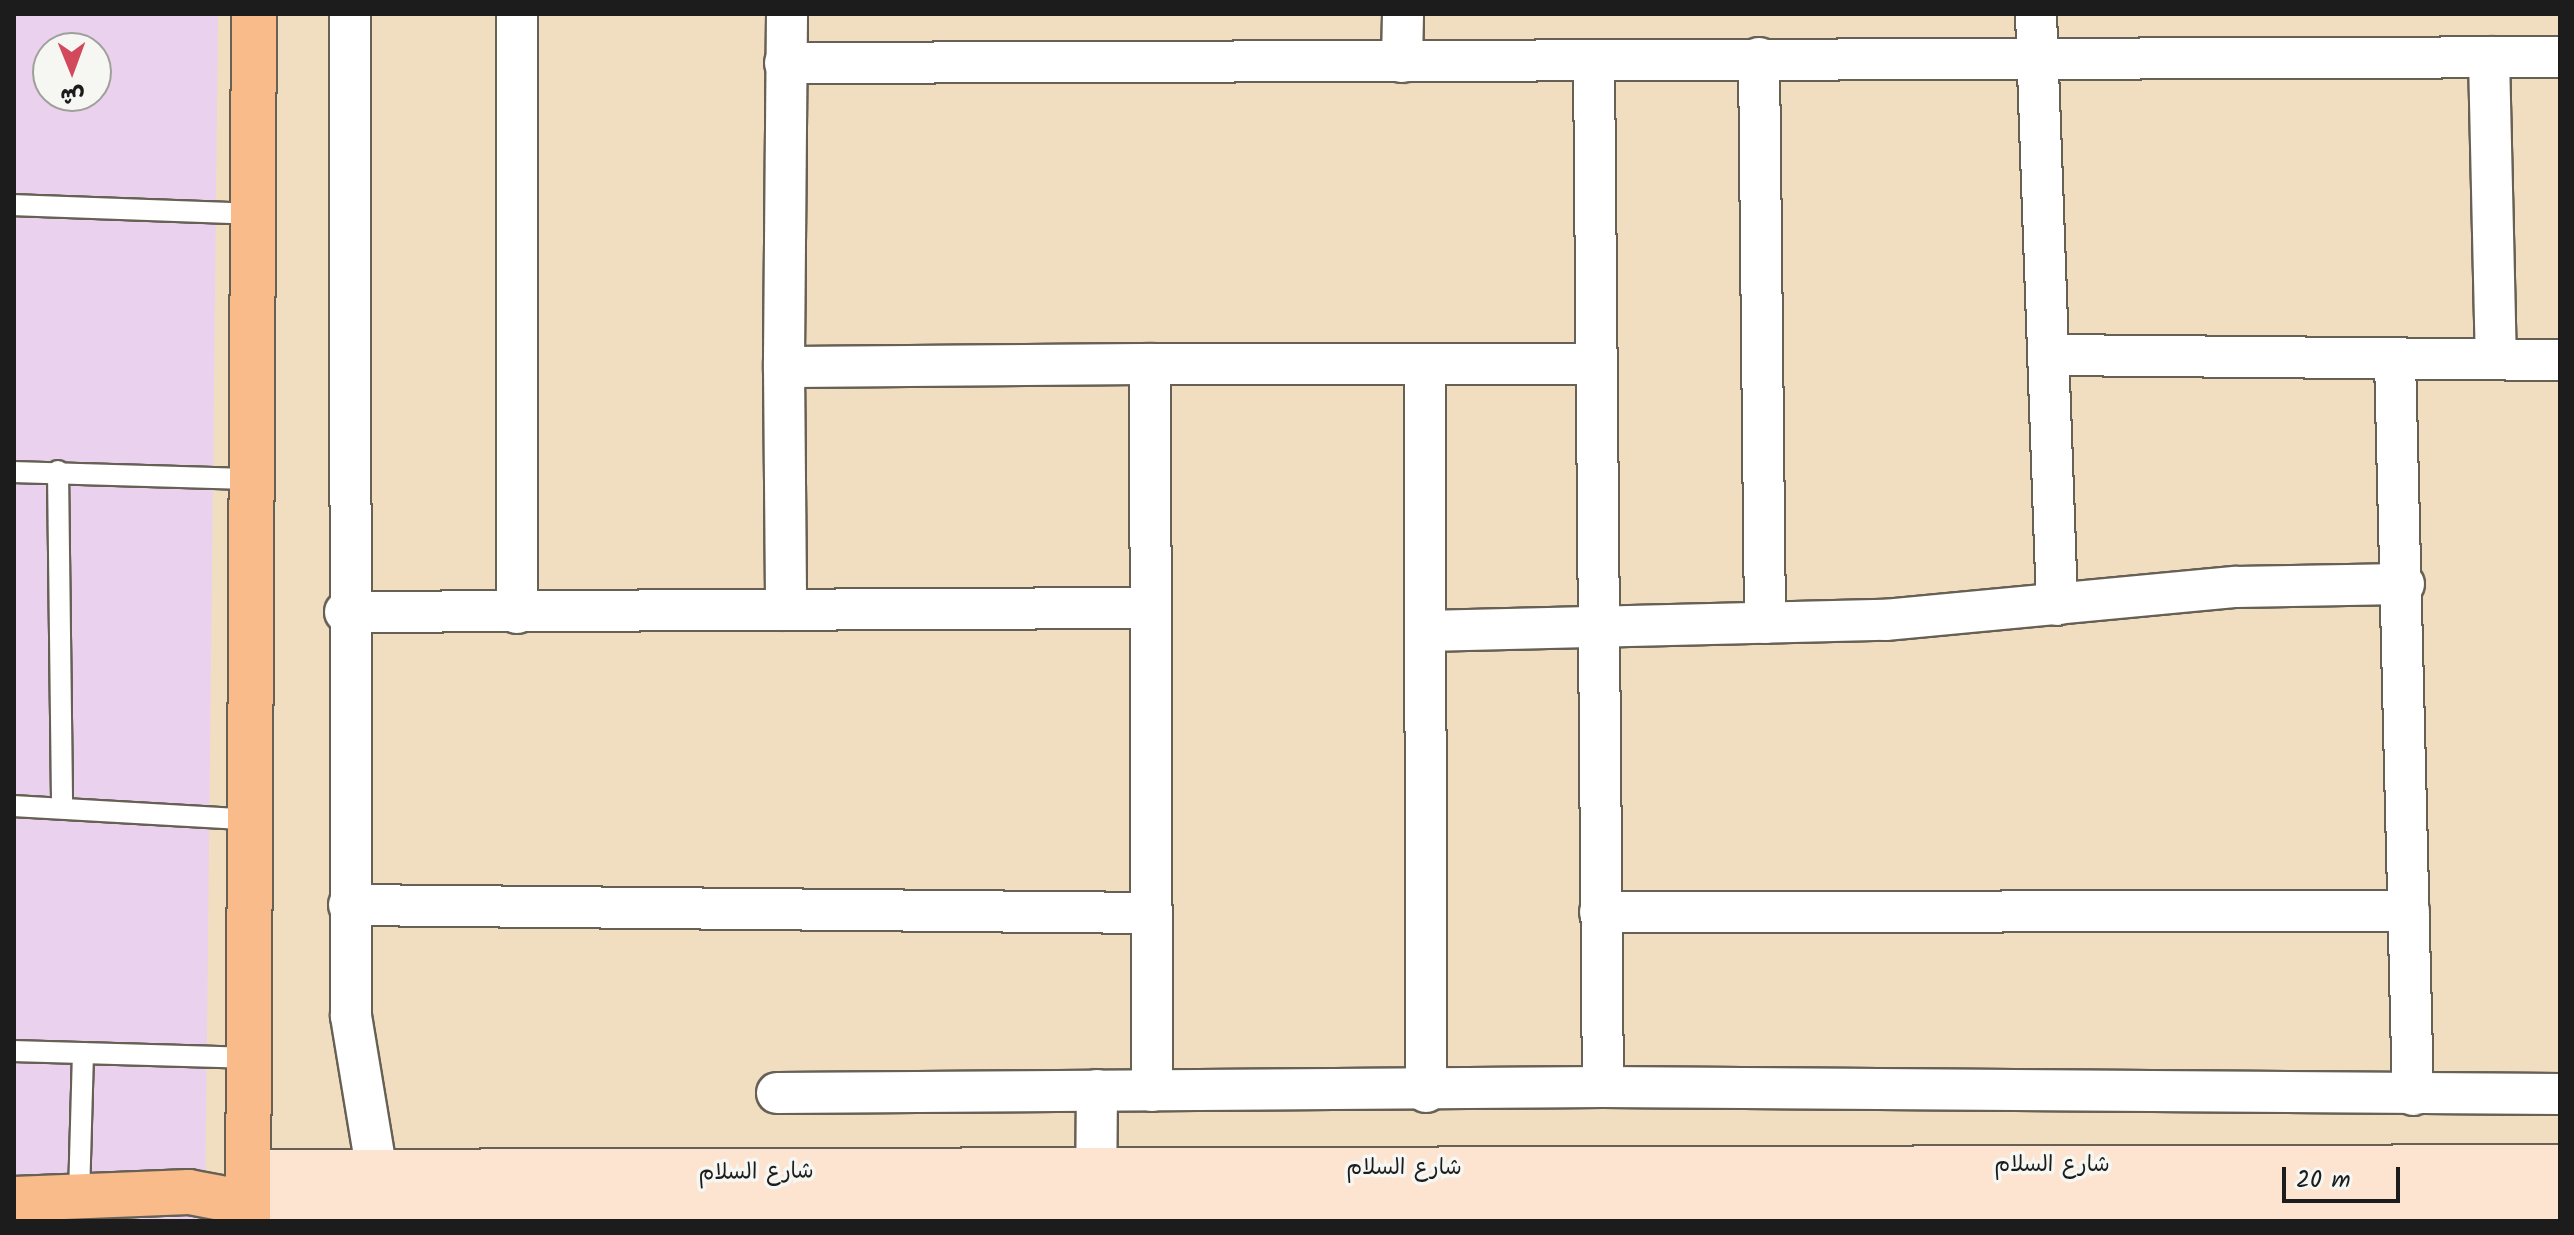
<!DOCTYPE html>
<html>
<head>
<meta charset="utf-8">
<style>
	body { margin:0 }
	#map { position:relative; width:2574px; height:1235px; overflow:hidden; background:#f1dec0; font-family:Kalam,"Playpen Sans Arabic",sans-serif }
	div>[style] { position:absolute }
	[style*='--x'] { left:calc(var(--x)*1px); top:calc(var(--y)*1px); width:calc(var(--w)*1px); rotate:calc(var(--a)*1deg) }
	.built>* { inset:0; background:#ead1ed }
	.roads { filter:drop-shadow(2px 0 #676055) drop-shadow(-2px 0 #676055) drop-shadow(0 2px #676055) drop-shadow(0 -2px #676055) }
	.service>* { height:20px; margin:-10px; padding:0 10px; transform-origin:10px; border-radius:10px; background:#fff }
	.minor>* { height:40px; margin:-20px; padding:0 20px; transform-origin:20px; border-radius:20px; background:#fff }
	.secondary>* { height:44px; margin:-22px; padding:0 22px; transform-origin:22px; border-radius:22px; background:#fde4d1 }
	.primary>* { height:44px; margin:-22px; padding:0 22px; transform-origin:22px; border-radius:22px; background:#fabb8b }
	.trunk>* { height:44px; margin:-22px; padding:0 22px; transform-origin:22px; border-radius:22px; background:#fabb8b }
	span { translate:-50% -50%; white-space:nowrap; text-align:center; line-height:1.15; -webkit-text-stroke:7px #f6f6f2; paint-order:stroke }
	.street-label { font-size:22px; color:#1c1c1c }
	.frame { position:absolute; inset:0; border:16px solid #1c1c1c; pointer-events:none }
	.north { position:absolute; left:32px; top:32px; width:80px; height:80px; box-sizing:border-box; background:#f6f6f2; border:2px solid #9f9f9c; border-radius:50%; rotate:179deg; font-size:22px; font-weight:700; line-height:32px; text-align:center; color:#1c1c1c }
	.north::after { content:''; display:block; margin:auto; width:28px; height:36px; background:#d1495b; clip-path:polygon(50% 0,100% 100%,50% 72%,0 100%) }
	.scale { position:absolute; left:2282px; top:1167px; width:118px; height:36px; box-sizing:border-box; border:4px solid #1c1c1c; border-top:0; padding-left:10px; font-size:24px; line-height:28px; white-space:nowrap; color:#1c1c1c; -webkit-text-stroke:6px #f6f6f2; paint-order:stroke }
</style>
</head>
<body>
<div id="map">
	<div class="built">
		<div style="clip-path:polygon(evenodd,14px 14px,218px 14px,205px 1221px,14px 1221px,14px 14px,48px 48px,96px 48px,96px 96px,48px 96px,48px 48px)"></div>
	</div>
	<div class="roads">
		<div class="service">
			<div style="--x:14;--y:205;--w:241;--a:2.1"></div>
			<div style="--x:58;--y:471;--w:336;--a:89.3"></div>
			<div style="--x:14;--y:472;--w:240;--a:1.7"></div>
			<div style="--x:14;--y:806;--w:240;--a:3.3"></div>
			<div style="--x:14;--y:1051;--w:238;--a:1.7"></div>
			<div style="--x:79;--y:1196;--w:143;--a:-88.4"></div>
		</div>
		<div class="minor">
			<div style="--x:350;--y:14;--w:1002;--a:89.94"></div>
			<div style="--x:351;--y:1016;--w:190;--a:80.6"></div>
			<div style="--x:787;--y:14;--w:353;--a:90.5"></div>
			<div style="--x:784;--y:367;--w:366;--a:-0.5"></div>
			<div style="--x:1150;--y:364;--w:727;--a:89.84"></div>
			<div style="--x:2036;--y:14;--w:591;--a:87.96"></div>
			<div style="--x:2489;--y:57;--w:302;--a:88.7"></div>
			<div style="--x:1759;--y:58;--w:565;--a:89.39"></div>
			<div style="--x:1594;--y:61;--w:1026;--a:89.5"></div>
			<div style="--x:1402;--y:62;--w:48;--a:-88.8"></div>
			<div style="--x:785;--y:63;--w:1775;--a:-0.19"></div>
			<div style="--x:2053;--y:355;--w:507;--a:0.57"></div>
			<div style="--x:2395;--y:360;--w:735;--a:88.6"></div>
			<div style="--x:1150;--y:364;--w:446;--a:0"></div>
			<div style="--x:1425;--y:364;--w:728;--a:89.92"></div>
			<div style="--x:784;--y:367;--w:243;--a:89.5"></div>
			<div style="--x:345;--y:612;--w:804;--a:-0.29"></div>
			<div style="--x:517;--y:613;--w:599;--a:-90"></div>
			<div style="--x:1426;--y:631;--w:459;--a:-1.4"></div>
			<div style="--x:1885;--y:620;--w:353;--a:-5.4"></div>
			<div style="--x:2236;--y:587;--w:168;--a:-1"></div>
			<div style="--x:349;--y:905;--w:802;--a:0.57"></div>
			<div style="--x:1600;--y:912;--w:809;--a:-0.07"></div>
			<div style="--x:777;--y:1093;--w:826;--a:-0.42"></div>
			<div style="--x:1603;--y:1087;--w:957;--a:0.42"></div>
			<div style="--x:1096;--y:1201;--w:111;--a:-89.5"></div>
		</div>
		<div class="secondary">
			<div style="--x:248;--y:1172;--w:2312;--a:-0.12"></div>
			<div style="--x:248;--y:1203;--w:355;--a:1.3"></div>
			<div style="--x:603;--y:1211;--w:1957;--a:-0.15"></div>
		</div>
		<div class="primary">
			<div style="--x:14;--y:1199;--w:175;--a:-2.3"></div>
			<div style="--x:189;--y:1192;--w:60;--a:10.6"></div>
		</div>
		<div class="trunk">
			<div style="--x:248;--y:1221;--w:1207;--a:-89.72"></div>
		</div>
	</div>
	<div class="street-label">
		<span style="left:2052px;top:1166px">شارع السلام</span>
		<span style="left:1404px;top:1169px">شارع السلام</span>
		<span style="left:756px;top:1173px;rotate:-1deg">شارع السلام</span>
	</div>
	<div class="frame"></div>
	<div class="north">ش</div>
	<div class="scale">20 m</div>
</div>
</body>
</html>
